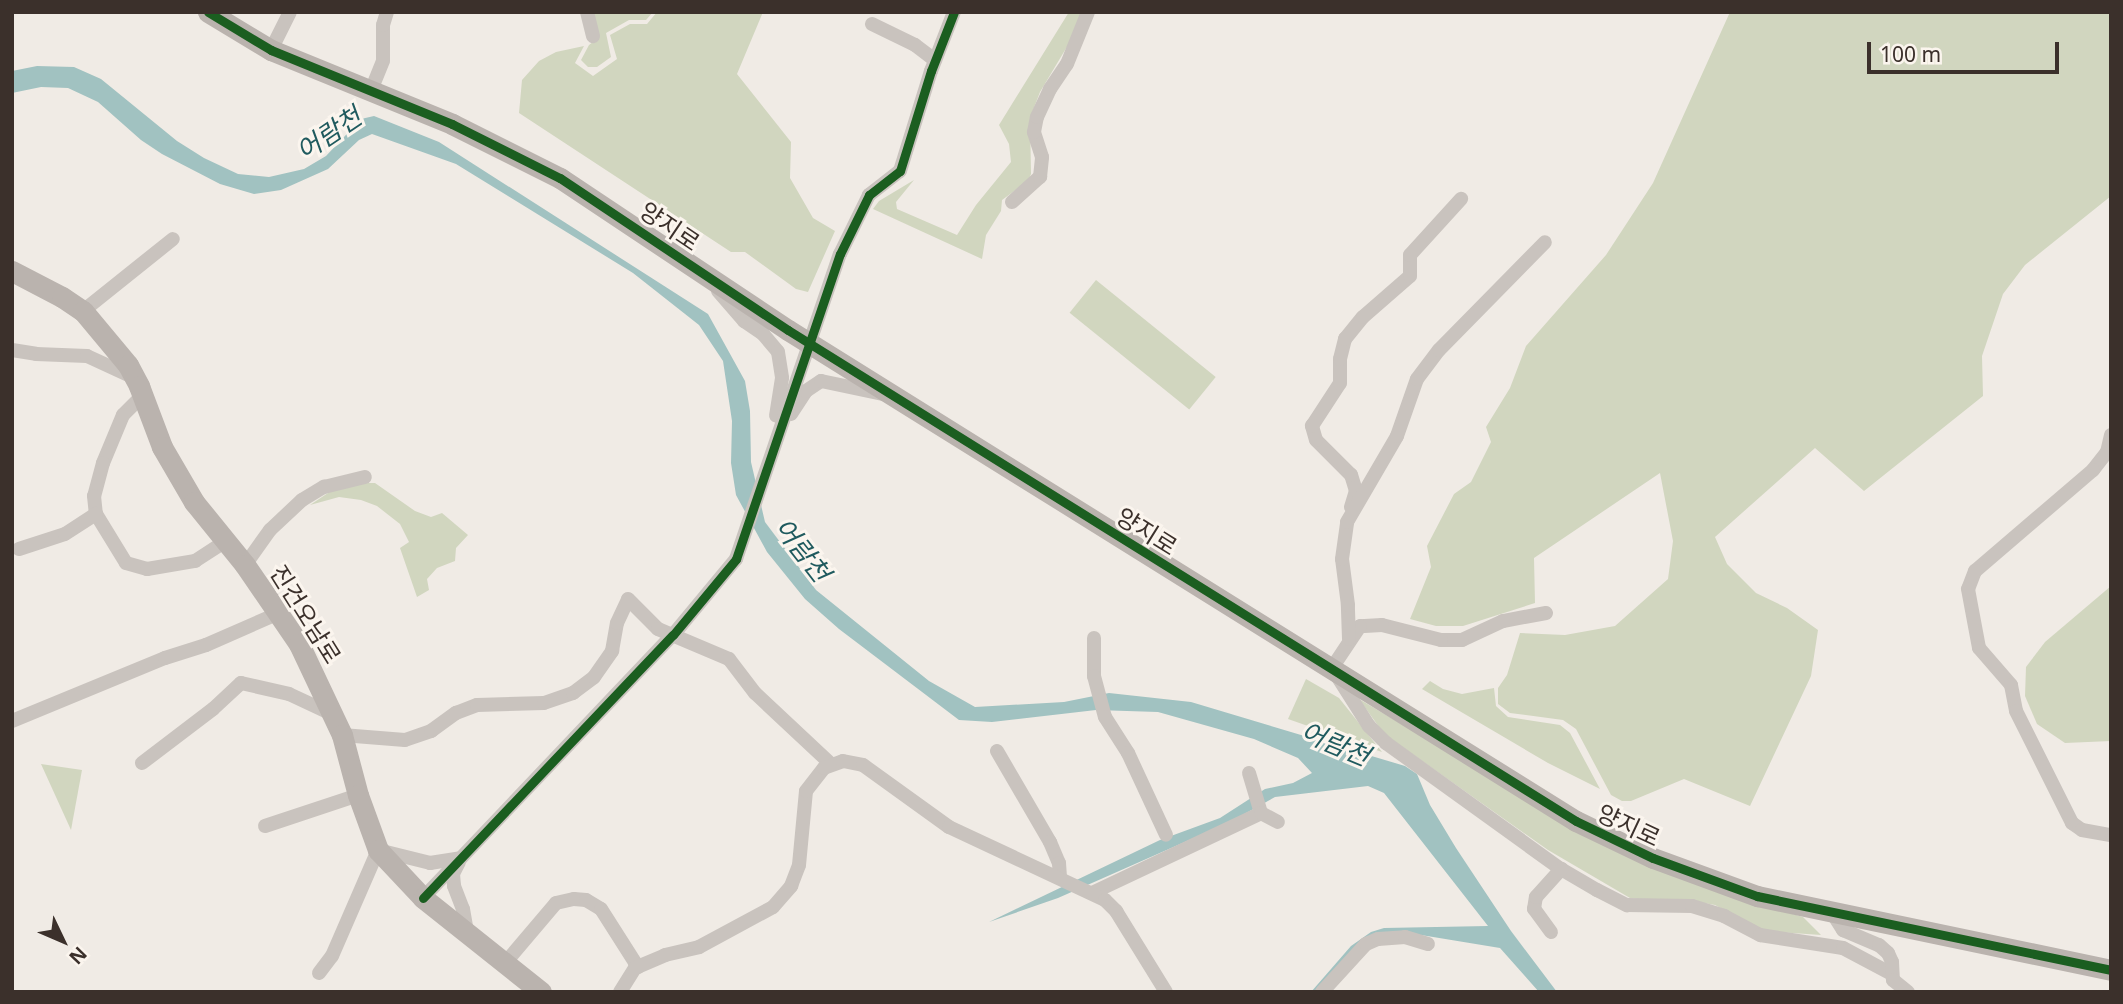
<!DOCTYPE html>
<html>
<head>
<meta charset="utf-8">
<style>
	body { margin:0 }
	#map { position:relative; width:2123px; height:1004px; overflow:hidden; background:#f0ebe5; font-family:"Noto Sans","Noto Sans KR",sans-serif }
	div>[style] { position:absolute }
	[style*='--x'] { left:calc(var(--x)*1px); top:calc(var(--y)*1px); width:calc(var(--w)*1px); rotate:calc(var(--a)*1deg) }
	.green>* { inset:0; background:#d1d6bf; transform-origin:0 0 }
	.water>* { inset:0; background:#a1c2c1 }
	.street>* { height:14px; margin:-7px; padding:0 7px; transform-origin:7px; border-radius:7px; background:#c9c3be }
	.secondary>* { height:21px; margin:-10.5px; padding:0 10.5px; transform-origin:10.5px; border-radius:10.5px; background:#bab3ae }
	.cycleway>* { height:9px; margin:-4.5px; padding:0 4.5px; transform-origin:4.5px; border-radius:4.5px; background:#1b5e20 }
	span { translate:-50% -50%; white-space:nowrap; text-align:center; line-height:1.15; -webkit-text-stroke:6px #fbf5ee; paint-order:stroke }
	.street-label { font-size:24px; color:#3b302b }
	.water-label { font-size:26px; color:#1f5a5e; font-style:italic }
	.frame { position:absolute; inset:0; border:14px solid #3b302b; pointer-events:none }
	.north { position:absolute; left:28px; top:906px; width:70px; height:70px; -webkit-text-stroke:5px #fbf5ee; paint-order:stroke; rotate:134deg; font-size:19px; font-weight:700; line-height:28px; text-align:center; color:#3b302b }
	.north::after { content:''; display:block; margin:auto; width:24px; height:32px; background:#3b302b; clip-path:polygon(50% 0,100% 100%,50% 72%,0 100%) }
	.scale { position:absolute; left:1867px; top:42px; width:192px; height:32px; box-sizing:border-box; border:4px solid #3b302b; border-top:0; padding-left:9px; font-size:21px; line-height:24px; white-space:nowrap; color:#3b302b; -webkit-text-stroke:5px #fbf5ee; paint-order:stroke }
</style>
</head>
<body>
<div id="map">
	<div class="green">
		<div style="clip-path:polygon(593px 12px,653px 12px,646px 20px,629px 20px,606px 33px,611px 57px,597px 67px,588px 67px,581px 60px,589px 45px,598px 38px)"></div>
		<div style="clip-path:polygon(657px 12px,763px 12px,737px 74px,791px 142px,790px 178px,813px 218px,835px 231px,808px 292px,796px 289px,745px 252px,731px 252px,519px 113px,522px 80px,539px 61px,556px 52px,584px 46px,575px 63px,593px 76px,617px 59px,610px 35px,630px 24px,647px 24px)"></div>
		<div style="clip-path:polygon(1069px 12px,1082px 12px,1071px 40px,1040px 92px,1030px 118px,1031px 174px,1028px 181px,1002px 200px,1001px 211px,986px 235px,982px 259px,873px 209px,879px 201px,914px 180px,896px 202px,897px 209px,957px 235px,976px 205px,1011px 162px,1009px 144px,999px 125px)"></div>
		<div style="clip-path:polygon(1730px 12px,2111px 12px,2111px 196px,2025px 265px,2003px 294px,1982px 356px,1983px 396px,1864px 491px,1815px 448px,1715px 537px,1727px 564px,1756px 593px,1787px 608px,1818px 630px,1811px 676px,1750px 806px,1684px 779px,1631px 801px,1622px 801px,1611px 795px,1576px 729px,1563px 720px,1510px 713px,1498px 704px,1498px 688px,1507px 675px,1520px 633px,1565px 635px,1615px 626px,1668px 579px,1673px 541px,1660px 473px,1534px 558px,1535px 603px,1463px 626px,1436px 626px,1410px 619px,1431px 567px,1427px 546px,1454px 494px,1471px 482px,1491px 442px,1486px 427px,1510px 388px,1526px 346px,1606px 255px,1653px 183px)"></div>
		<div style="left:1096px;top:280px;width:154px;height:42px;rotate:39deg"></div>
		<div style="clip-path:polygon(361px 483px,375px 483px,415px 511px,431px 517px,442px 513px,468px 535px,456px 548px,455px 561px,437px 568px,427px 579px,429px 590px,417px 597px,400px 548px,409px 542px,400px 524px,377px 506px,361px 500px,339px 497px,310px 505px,334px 489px)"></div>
		<div style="clip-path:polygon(2111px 586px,2111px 741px,2065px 743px,2037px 724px,2025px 696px,2026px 667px,2045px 642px)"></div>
		<div style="clip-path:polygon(1306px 679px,1339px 698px,1382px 752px,1288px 719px)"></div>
		<div style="clip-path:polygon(1430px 681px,1443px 689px,1462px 694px,1494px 688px,1496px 706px,1508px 717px,1560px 725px,1570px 733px,1600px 789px,1548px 763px,1422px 689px)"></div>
		<div style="clip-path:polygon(1359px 699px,1455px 756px,1768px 907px,1803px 917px,1821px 935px,1764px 931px,1715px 905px,1693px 901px,1669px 903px,1630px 898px,1548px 850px,1384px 734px)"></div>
		<div style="clip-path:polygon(41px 764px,82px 770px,71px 830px)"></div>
	</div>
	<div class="water">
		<div style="clip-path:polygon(37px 66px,74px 67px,101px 79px,177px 141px,204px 158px,238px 174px,269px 177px,304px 169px,326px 156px,361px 119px,374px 116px,439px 142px,708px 314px,745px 381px,750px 411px,751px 462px,765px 522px,816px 590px,929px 681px,975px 707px,1064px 702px,1109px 693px,1191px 702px,1405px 766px,1417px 774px,1430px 805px,1456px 848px,1511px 931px,1557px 992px,1539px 992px,1500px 948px,1421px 935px,1385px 933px,1317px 992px,1311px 992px,1351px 946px,1371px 932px,1384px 928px,1488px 926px,1384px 793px,1368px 786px,1275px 797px,1230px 822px,1058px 898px,989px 922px,1160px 840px,1220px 818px,1265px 789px,1293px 783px,1312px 773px,1298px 758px,1254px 739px,1158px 712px,1096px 710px,992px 722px,959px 720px,839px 629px,805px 599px,767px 552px,736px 495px,731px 463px,732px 421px,723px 361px,699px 325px,633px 273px,456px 164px,372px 134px,359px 140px,328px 169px,281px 190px,254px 194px,220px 184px,162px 154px,141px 140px,98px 102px,68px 88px,41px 87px,12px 93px,12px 71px)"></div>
	</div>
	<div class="street">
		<div style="--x:587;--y:12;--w:25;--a:76"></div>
		<div style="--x:872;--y:24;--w:48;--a:26"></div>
		<div style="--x:915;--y:45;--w:25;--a:37"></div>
		<div style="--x:271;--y:50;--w:42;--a:-63.4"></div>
		<div style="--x:370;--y:93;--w:35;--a:-68"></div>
		<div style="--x:383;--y:60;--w:35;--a:-90"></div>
		<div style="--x:383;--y:25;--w:14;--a:-73"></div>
		<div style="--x:1012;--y:202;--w:38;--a:-42"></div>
		<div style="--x:1040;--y:177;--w:20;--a:-84"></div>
		<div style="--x:1042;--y:157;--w:26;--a:-108"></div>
		<div style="--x:1034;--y:132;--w:15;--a:-79"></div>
		<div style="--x:1037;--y:117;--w:31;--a:-65"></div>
		<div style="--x:1050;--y:89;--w:30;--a:-56"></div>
		<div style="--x:1067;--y:64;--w:56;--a:-68"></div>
		<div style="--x:718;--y:291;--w:40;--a:49"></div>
		<div style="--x:744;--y:321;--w:23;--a:34"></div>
		<div style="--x:763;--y:334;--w:23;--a:50"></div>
		<div style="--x:778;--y:352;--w:26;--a:81"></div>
		<div style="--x:782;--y:378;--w:38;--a:99"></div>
		<div style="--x:83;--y:311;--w:115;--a:-38.7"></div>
		<div style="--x:12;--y:350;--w:24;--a:9"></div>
		<div style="--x:36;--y:354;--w:51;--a:2.2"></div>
		<div style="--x:87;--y:356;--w:53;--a:24.6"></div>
		<div style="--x:143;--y:395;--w:28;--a:135"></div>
		<div style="--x:123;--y:415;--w:52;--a:112.6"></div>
		<div style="--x:103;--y:463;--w:34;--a:105"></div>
		<div style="--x:94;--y:496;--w:18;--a:84"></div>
		<div style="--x:96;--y:514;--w:57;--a:58.5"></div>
		<div style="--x:126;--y:563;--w:22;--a:16"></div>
		<div style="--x:147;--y:569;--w:49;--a:-9.5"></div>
		<div style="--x:195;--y:561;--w:37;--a:-33"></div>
		<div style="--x:791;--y:414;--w:27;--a:-57"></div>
		<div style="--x:806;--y:391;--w:18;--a:-34"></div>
		<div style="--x:821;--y:381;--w:63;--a:11.8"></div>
		<div style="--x:2111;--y:435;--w:17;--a:103"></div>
		<div style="--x:2107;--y:452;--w:23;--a:128"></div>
		<div style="--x:2093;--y:470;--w:155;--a:139.4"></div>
		<div style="--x:1975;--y:571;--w:19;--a:111"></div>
		<div style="--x:1968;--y:589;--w:60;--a:79.4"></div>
		<div style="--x:1979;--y:648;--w:49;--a:49.1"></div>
		<div style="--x:2011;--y:685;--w:26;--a:79"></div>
		<div style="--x:2016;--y:711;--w:125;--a:63.4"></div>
		<div style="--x:2072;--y:823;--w:12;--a:35"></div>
		<div style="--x:2082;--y:830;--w:29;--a:10"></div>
		<div style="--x:1351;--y:507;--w:17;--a:-73"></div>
		<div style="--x:1356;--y:491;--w:17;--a:-107"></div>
		<div style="--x:1351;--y:475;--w:49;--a:-135"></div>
		<div style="--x:1316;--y:440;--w:15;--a:-106"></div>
		<div style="--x:1312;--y:426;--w:51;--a:-56.9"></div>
		<div style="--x:1340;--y:383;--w:24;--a:-90"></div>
		<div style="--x:1340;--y:359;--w:21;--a:-76"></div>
		<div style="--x:1345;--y:339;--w:28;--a:-51"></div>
		<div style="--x:1363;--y:317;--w:62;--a:-41.1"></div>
		<div style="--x:1410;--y:276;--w:21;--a:-90"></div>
		<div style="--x:1410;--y:255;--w:76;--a:-47.7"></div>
		<div style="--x:19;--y:549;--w:48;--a:-18.1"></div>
		<div style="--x:65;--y:534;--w:37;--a:-33"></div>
		<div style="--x:245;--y:565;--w:43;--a:-54.5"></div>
		<div style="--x:270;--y:530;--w:44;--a:-43.2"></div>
		<div style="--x:302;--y:500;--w:26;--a:-31"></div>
		<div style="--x:324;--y:487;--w:42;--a:-13.7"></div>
		<div style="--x:1546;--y:613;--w:44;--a:169.5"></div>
		<div style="--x:1503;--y:621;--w:45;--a:155.1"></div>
		<div style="--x:1462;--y:640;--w:21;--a:180"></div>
		<div style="--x:1441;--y:640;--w:61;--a:-165.7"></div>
		<div style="--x:1382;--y:625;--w:22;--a:177"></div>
		<div style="--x:1360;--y:626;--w:50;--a:123.7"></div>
		<div style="--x:1332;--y:668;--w:69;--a:57.5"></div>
		<div style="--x:1369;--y:726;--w:24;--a:45"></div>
		<div style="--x:1386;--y:743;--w:216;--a:35.8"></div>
		<div style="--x:1561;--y:869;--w:42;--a:30.3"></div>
		<div style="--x:1597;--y:890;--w:34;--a:27"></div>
		<div style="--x:1627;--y:905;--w:65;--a:0.9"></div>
		<div style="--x:1692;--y:906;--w:34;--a:17"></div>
		<div style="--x:1724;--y:916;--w:41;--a:27.8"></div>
		<div style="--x:1760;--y:935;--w:84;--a:8.9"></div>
		<div style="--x:1843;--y:948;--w:55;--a:28"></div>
		<div style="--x:1094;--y:638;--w:38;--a:90"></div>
		<div style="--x:1094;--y:676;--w:42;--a:75"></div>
		<div style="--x:1105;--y:717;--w:43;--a:57.4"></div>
		<div style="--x:1128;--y:753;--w:90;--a:65.1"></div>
		<div style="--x:1349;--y:639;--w:34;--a:-92"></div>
		<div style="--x:1348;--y:605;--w:46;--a:-97.4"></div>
		<div style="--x:1342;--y:559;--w:37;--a:-82"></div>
		<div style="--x:1347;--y:522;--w:99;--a:-59.8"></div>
		<div style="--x:1397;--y:436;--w:60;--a:-70.7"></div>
		<div style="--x:1417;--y:379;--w:36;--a:-53"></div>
		<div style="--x:1439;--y:350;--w:151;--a:-45.5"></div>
		<div style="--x:12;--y:721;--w:165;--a:-22.4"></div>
		<div style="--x:165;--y:658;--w:43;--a:-17.6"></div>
		<div style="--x:206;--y:645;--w:80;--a:-23.7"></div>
		<div style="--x:342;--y:735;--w:63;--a:4.5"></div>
		<div style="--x:405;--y:740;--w:28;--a:-19"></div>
		<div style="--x:431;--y:731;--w:31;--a:-36"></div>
		<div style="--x:456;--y:713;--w:22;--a:-21"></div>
		<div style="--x:477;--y:705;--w:67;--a:-1.7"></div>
		<div style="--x:544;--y:703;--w:31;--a:-19"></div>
		<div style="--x:573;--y:693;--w:26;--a:-37"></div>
		<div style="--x:594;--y:677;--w:32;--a:-55"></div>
		<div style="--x:612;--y:651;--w:28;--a:-80"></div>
		<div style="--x:617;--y:623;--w:26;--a:-65"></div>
		<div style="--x:628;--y:599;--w:42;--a:45"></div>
		<div style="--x:658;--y:629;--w:77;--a:22.9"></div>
		<div style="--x:729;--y:659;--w:43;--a:52.6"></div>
		<div style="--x:755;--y:693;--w:104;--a:43.1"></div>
		<div style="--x:997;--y:751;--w:105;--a:59.8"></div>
		<div style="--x:1050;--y:842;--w:23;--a:67"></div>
		<div style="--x:1059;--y:863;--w:15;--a:86"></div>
		<div style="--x:142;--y:763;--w:89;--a:-37.3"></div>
		<div style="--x:213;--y:709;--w:38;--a:-43"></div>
		<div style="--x:241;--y:683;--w:49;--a:12.9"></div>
		<div style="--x:289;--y:694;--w:47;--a:24.9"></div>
		<div style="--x:1249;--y:773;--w:42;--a:73.3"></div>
		<div style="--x:265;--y:826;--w:98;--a:-18.4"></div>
		<div style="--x:459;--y:862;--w:13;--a:117"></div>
		<div style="--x:453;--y:874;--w:12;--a:85"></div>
		<div style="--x:454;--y:886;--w:25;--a:69"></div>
		<div style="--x:463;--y:909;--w:22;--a:80"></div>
		<div style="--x:1092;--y:893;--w:187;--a:-25.3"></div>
		<div style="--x:1261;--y:813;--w:19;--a:28"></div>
		<div style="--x:423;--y:898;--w:363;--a:-46.5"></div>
		<div style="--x:673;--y:635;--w:99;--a:-50.3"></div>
		<div style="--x:736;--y:559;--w:322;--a:-71.2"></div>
		<div style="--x:840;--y:254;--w:66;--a:-63.8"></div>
		<div style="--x:869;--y:195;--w:39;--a:-38"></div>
		<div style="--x:900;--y:171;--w:105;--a:-72.8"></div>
		<div style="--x:931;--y:71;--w:63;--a:-68.7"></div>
		<div style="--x:1833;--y:914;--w:19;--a:58"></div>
		<div style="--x:1843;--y:930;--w:39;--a:23"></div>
		<div style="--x:1879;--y:945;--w:12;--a:42"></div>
		<div style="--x:1888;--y:953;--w:10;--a:66"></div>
		<div style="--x:1892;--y:962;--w:18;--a:87"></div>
		<div style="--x:1893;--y:980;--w:19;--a:39"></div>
		<div style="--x:1551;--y:932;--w:29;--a:-126"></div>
		<div style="--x:1534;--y:909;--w:12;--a:-81"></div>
		<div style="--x:1536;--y:897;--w:38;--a:-48"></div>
		<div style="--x:506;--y:962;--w:77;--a:-49.7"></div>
		<div style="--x:556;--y:903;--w:18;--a:-13"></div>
		<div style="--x:574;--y:899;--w:12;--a:5"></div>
		<div style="--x:586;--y:900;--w:17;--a:31"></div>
		<div style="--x:601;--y:909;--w:69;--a:57.5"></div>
		<div style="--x:319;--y:973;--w:21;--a:-53"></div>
		<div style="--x:332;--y:956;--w:116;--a:-66.5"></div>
		<div style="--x:378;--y:850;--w:54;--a:14"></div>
		<div style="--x:430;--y:863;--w:31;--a:-9"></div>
		<div style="--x:620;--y:992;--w:28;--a:-58"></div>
		<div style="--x:635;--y:968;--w:33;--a:-23"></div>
		<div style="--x:665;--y:955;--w:35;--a:-13"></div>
		<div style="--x:699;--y:947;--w:84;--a:-28.4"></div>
		<div style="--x:773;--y:907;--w:28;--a:-49"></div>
		<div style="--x:791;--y:886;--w:22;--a:-69"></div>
		<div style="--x:799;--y:865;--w:74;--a:-84.6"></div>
		<div style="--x:806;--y:791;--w:29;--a:-52"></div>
		<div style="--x:824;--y:768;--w:20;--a:-20"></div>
		<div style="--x:843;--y:761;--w:20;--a:11"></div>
		<div style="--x:863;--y:765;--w:106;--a:35.8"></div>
		<div style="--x:949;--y:827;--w:172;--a:25.1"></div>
		<div style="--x:1105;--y:900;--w:16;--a:45"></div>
		<div style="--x:1116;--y:911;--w:95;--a:58.3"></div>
		<div style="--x:1322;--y:992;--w:65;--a:-47.5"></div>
		<div style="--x:1366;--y:944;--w:13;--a:-23"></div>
		<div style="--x:1378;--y:939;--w:27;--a:-4"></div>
		<div style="--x:1405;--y:937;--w:24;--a:17"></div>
	</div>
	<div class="secondary">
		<div style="--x:208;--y:12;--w:74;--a:31.1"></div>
		<div style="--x:271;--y:50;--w:196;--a:22.2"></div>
		<div style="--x:452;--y:124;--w:121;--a:26.6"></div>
		<div style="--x:560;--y:178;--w:274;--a:33.7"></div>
		<div style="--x:788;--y:330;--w:928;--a:31.93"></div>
		<div style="--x:1576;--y:821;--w:85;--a:25.7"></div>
		<div style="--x:1653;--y:858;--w:111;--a:20.1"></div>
		<div style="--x:1757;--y:896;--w:362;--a:11.8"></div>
		<div style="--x:12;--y:271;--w:56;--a:27.5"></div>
		<div style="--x:62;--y:297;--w:25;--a:34"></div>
		<div style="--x:83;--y:311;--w:70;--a:50.2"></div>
		<div style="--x:128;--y:365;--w:24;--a:62"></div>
		<div style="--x:139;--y:386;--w:65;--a:69.3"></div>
		<div style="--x:162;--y:447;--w:64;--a:59.8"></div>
		<div style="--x:194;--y:502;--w:81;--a:51"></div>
		<div style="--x:245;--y:565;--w:96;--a:55.6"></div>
		<div style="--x:299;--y:644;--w:101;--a:64.7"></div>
		<div style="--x:342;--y:735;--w:62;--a:75.1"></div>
		<div style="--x:358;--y:795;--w:59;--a:70"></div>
		<div style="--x:378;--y:850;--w:66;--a:46.8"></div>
		<div style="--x:423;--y:898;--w:151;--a:38.5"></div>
	</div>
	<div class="cycleway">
		<div style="--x:208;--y:12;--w:74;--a:31.1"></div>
		<div style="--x:271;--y:50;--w:196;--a:22.2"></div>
		<div style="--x:452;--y:124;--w:121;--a:26.6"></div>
		<div style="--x:560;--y:178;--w:274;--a:33.7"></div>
		<div style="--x:788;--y:330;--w:928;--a:31.93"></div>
		<div style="--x:1576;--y:821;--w:85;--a:25.7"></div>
		<div style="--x:1653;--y:858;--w:111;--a:20.1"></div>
		<div style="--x:1757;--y:896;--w:362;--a:11.8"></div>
		<div style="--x:423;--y:898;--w:363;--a:-46.5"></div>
		<div style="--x:673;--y:635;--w:99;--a:-50.3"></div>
		<div style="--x:736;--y:559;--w:322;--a:-71.2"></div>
		<div style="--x:840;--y:254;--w:66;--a:-63.8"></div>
		<div style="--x:869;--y:195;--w:39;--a:-38"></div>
		<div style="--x:900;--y:171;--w:105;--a:-72.8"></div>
		<div style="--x:931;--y:71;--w:63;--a:-68.7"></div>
	</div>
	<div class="street-label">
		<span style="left:670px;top:226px;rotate:34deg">양지로</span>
		<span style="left:1147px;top:531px;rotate:32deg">양지로</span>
		<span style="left:306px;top:614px;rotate:58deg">진건오남로</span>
		<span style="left:1629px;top:825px;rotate:25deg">양지로</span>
	</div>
	<div class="water-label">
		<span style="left:329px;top:134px;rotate:-34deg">어람천</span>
		<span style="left:802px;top:550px;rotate:52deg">어람천</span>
		<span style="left:1335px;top:744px;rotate:23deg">어람천</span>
	</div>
	<div class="frame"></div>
	<div class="north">N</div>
	<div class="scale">100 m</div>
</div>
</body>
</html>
